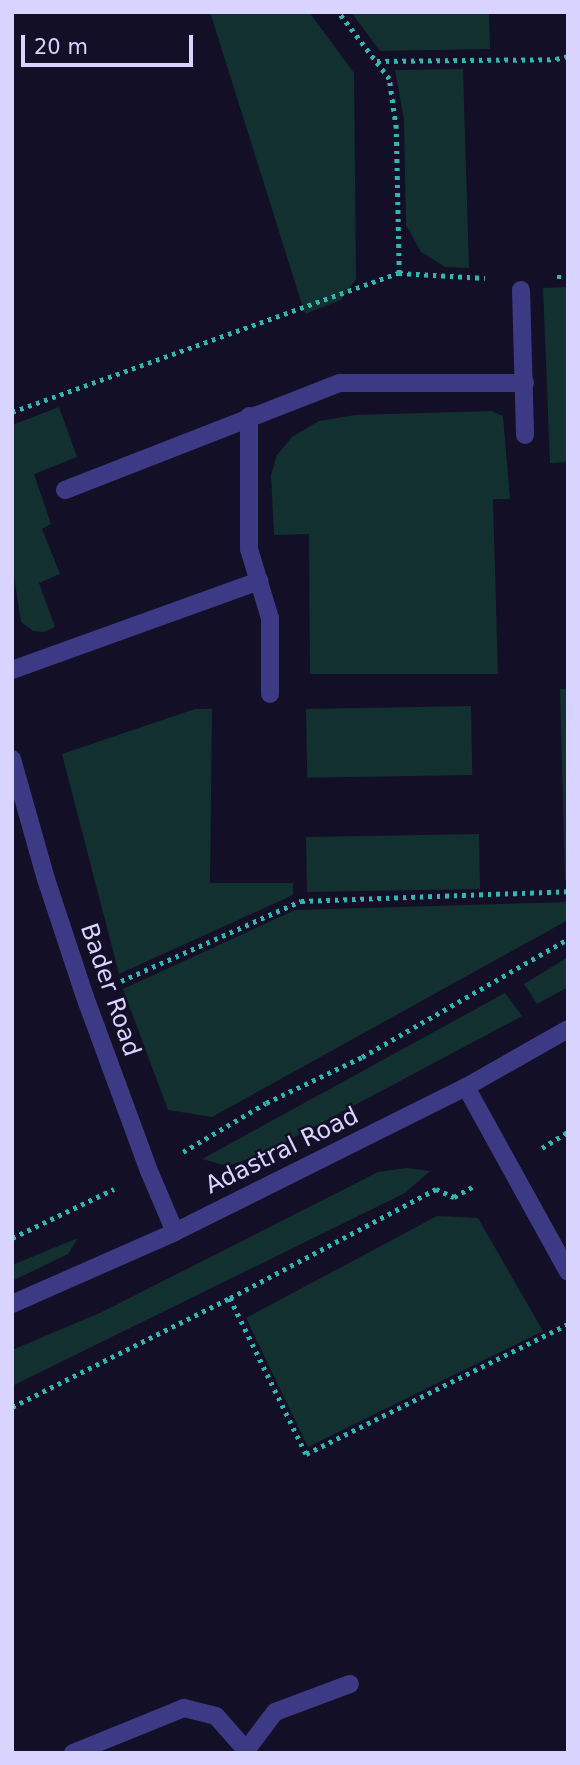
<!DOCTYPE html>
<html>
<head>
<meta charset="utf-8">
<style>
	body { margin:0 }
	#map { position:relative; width:580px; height:1765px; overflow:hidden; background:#130f26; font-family:"DejaVu Sans",sans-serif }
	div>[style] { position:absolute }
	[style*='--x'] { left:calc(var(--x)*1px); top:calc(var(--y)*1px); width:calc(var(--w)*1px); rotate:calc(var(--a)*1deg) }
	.green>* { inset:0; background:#12302f; transform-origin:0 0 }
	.path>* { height:4.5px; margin-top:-2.25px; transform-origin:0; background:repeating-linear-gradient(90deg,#2fb8b0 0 3.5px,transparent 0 8.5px) }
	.minor>* { height:18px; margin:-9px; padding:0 9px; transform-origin:9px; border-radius:9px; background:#3d3a85 }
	span { translate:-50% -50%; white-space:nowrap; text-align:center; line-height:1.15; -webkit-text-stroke:5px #130f26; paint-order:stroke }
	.street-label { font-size:24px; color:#d9d4ff }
	.frame { position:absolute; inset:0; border:14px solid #d9d4ff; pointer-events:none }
	.scale { position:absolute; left:21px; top:35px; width:172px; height:32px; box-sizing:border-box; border:4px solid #d9d4ff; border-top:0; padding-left:9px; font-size:21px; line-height:24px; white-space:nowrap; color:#d9d4ff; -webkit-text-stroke:5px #130f26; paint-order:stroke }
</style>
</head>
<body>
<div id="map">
	<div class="green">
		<div style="clip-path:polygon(210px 12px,309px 12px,354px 73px,356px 279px,341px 300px,305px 314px)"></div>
		<div style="clip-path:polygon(351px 12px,489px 12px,490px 49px,380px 51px)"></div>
		<div style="clip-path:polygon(463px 69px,469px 268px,445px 267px,421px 252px,406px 225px,404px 120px,395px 70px)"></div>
		<div style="clip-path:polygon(568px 287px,568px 462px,550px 463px,543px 288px)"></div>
		<div style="clip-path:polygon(59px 407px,77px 457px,34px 474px,51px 524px,42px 529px,60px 574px,39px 583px,55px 627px,44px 632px,33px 631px,21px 622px,12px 563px,12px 425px)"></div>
		<div style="clip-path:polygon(491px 411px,503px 416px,510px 499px,493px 499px,498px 674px,310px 674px,309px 534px,274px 535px,271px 475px,277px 455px,292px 437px,319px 421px,355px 415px)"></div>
		<div style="clip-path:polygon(560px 689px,568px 689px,568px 885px,565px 879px)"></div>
		<div style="left:471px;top:706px;width:69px;height:165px;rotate:89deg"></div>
		<div style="clip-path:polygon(195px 709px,212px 709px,210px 883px,293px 883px,293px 895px,119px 974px,62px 754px)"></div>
		<div style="left:479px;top:834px;width:55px;height:173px;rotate:89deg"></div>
		<div style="clip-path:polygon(568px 902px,568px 920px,212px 1117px,168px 1110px,123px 989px,295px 910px)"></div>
		<div style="clip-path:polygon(568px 957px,568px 987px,537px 1004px,524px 984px)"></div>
		<div style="clip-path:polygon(505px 993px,522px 1016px,261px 1155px,227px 1166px,202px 1159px)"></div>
		<div style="clip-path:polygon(406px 1168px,430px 1171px,405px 1193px,12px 1386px,12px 1350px,102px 1312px,378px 1172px)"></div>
		<div style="clip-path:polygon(437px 1216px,478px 1218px,543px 1331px,308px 1447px,246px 1318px)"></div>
		<div style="clip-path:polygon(78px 1238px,68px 1254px,12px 1281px,12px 1265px)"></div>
	</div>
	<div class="path">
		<div style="--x:377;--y:61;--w:179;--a:-0.6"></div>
		<div style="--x:556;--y:59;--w:12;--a:-14"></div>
		<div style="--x:399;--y:273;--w:86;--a:3.3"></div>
		<div style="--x:557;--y:277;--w:11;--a:0"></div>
		<div style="--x:12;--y:412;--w:411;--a:-19.8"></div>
		<div style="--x:399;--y:273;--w:145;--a:-91.2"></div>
		<div style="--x:396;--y:128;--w:49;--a:-98.1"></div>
		<div style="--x:389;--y:79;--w:84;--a:-127.3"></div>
		<div style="--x:121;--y:981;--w:197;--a:-24"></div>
		<div style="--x:301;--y:901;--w:267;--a:-2.1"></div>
		<div style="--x:542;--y:1148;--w:31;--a:-32"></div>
		<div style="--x:183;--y:1152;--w:96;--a:-30.6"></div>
		<div style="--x:266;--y:1103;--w:106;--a:-25.6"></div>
		<div style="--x:362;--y:1057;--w:237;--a:-29.8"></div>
		<div style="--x:12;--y:1238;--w:113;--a:-25.7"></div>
		<div style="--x:230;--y:1298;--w:174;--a:64"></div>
		<div style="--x:306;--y:1454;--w:292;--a:-26.4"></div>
		<div style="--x:12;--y:1407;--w:244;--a:-26.6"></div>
		<div style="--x:230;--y:1298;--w:233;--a:-27.9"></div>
		<div style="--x:436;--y:1189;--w:20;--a:24"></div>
		<div style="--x:454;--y:1197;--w:25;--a:-29"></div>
	</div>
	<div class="minor">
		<div style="--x:521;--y:290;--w:145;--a:88.4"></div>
		<div style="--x:249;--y:416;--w:133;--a:90"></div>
		<div style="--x:249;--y:549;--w:72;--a:73.1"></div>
		<div style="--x:270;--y:618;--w:76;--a:90"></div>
		<div style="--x:65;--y:490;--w:295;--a:-21.3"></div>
		<div style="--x:340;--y:383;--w:185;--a:0"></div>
		<div style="--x:12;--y:670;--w:263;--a:-19.8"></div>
		<div style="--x:12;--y:759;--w:125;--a:74.2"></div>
		<div style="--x:46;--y:879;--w:124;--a:71.7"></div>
		<div style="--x:85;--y:997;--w:185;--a:69.8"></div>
		<div style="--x:149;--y:1171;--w:66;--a:66.9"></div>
		<div style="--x:466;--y:1087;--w:211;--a:61.1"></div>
		<div style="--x:12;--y:1304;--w:178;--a:-23.8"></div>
		<div style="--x:175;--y:1232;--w:325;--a:-26.5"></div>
		<div style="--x:466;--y:1087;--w:117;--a:-29.6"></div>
		<div style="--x:73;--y:1753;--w:120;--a:-22.1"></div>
		<div style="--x:184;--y:1708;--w:33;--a:14"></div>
		<div style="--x:216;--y:1716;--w:44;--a:48.7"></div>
		<div style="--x:244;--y:1753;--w:51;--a:-52.9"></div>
		<div style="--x:275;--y:1712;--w:80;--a:-20.5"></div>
	</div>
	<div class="street-label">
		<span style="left:110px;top:990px;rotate:71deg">Bader Road</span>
		<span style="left:282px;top:1151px;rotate:-26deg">Adastral Road</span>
	</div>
	<div class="frame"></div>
	<div class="scale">20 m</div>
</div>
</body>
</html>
